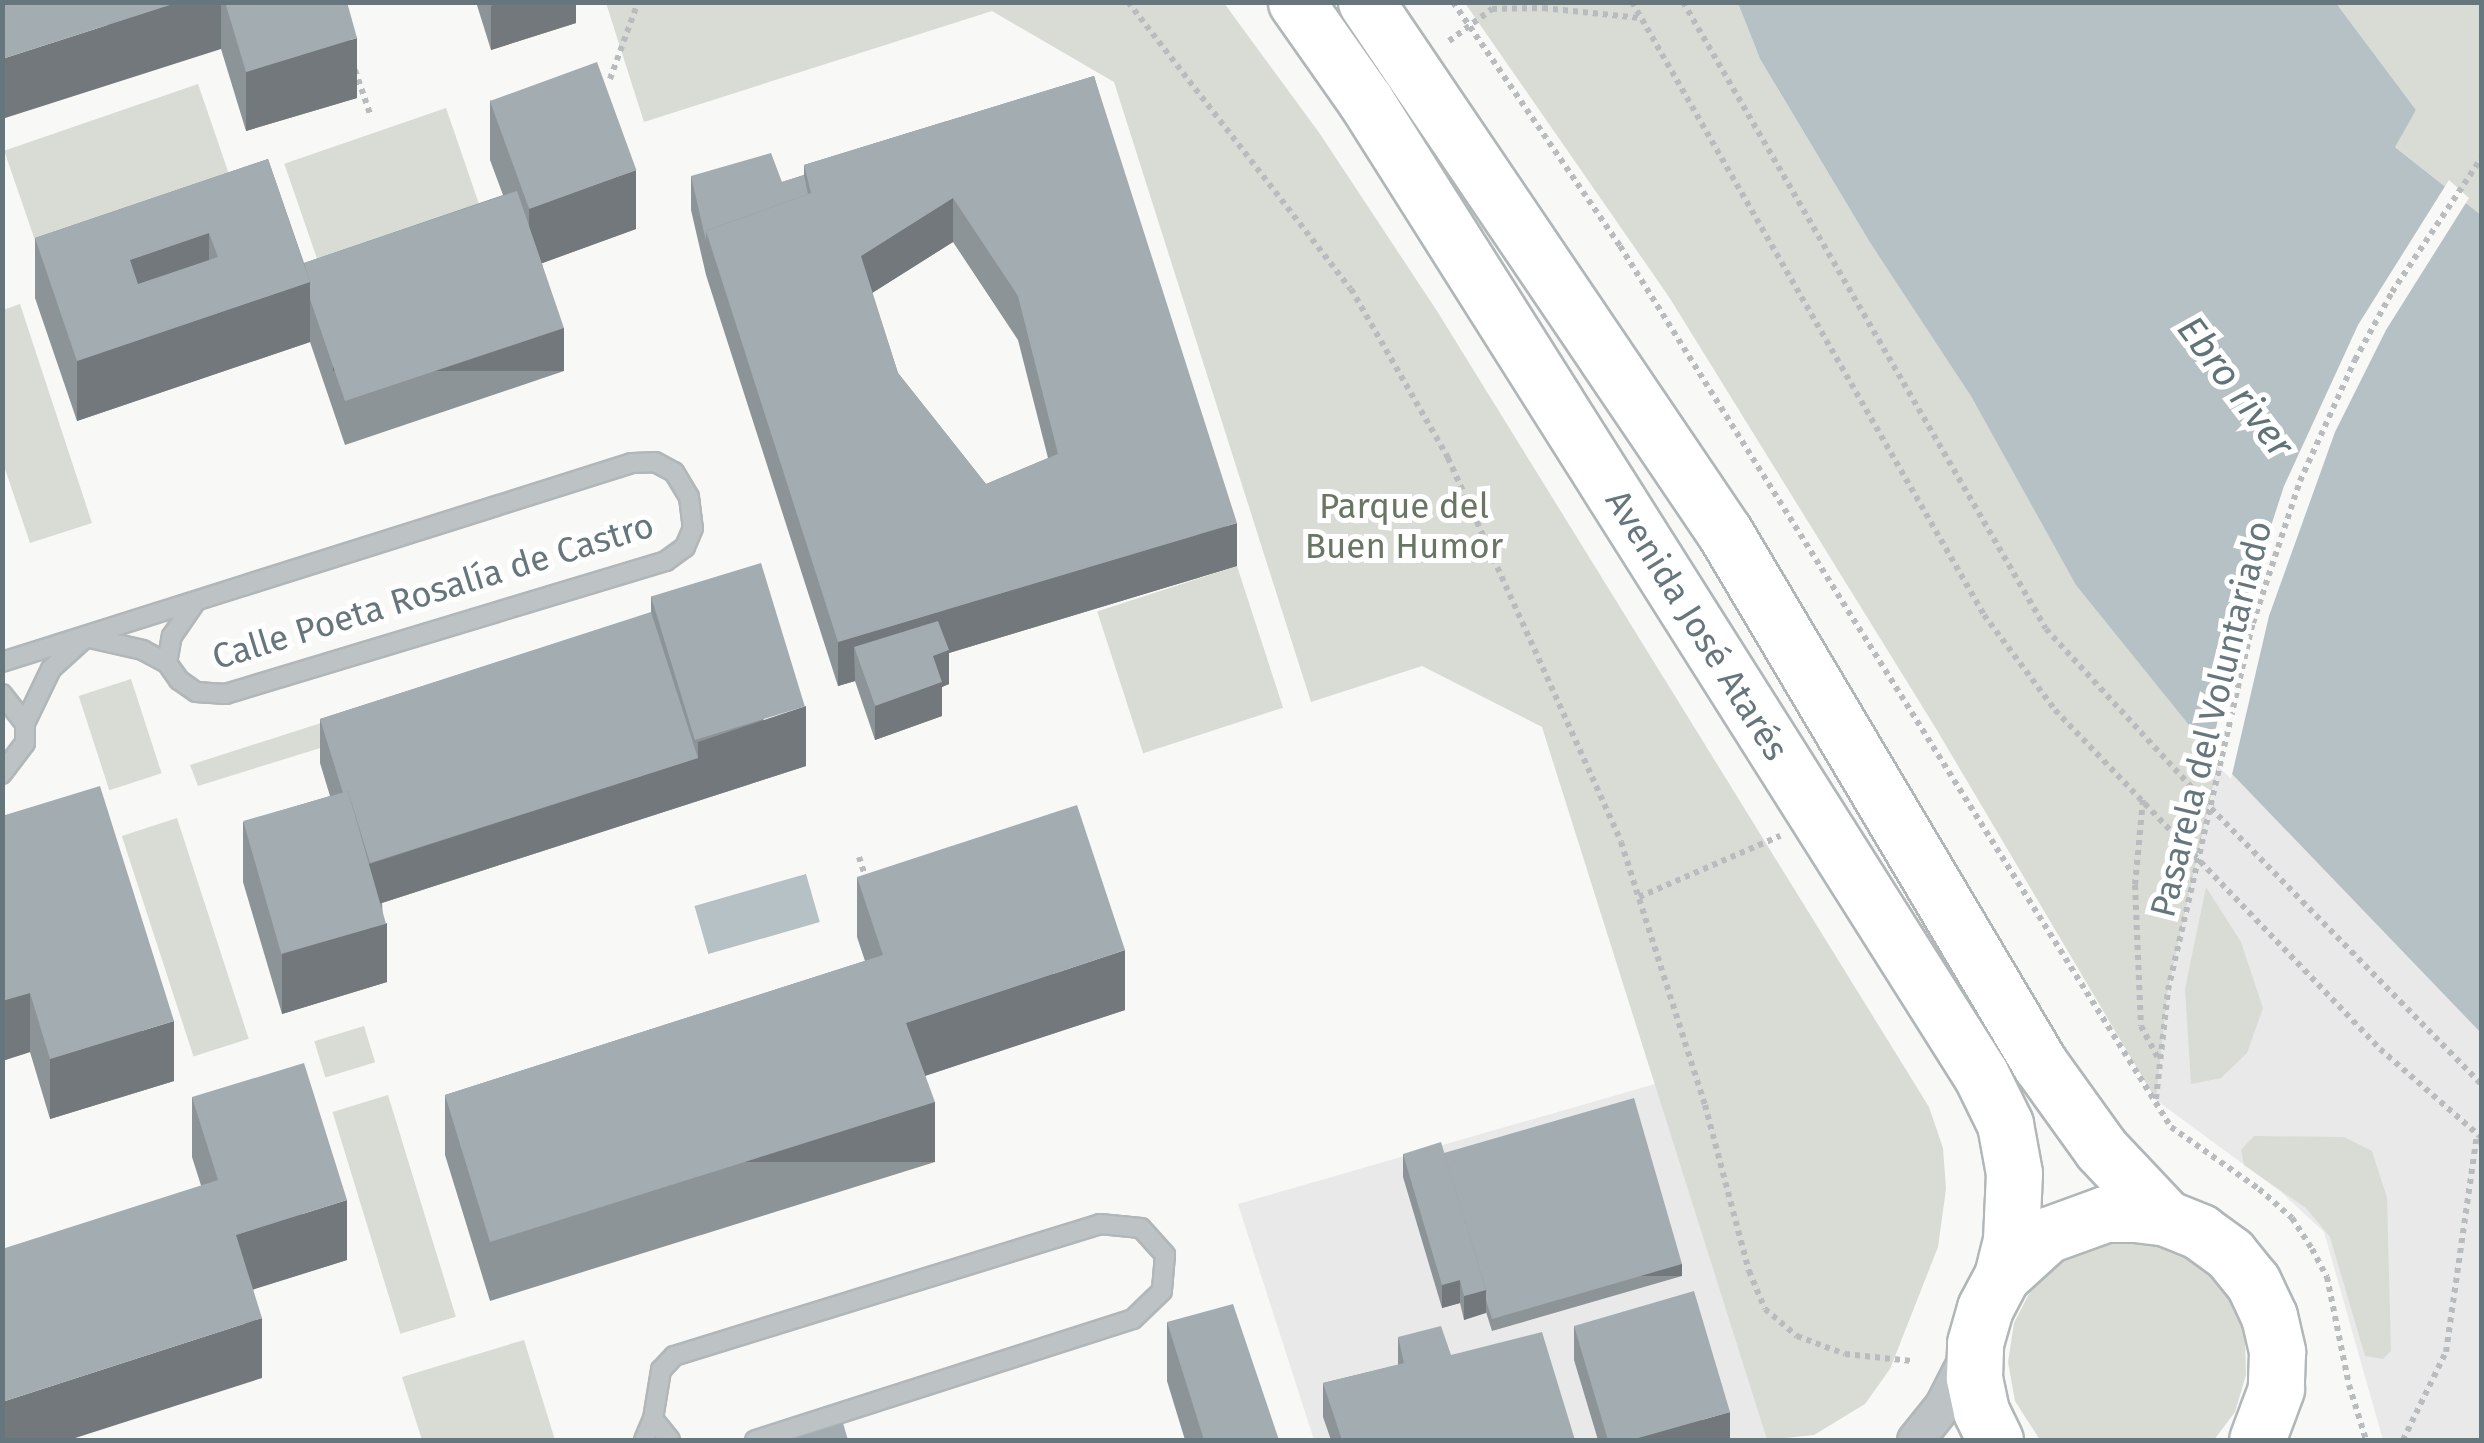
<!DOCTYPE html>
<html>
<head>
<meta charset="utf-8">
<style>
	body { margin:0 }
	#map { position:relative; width:2484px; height:1443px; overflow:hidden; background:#f8f8f6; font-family:"Fira Sans",sans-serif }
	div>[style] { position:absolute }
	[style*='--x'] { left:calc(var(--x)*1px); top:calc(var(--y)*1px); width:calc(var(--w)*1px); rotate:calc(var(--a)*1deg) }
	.built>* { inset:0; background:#e9e9e9 }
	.green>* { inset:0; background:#d8dcd5; transform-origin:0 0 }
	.water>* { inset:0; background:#b5c1c4; transform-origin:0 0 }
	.pier>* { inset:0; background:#f8f8f6 }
	.path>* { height:6px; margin-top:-3px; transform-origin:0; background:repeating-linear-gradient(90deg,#b8bcbe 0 5px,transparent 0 10px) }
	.roads { filter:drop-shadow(2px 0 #b1b7b9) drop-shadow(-2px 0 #b1b7b9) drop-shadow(0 2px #b1b7b9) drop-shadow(0 -2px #b1b7b9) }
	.service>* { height:18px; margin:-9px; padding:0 9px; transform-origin:9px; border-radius:9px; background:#bdc2c5 }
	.minor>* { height:35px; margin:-17.5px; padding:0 17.5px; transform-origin:17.5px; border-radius:17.5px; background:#bdc2c5 }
	.primary>* { height:55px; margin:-27.5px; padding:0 27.5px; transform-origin:27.5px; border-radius:27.5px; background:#fff }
	.path-bridge>* { height:6px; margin-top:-3px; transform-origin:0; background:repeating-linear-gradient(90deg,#b8bcbe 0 5px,transparent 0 10px) }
	.wall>* { inset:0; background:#8c9497 }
	.shaded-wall>* { inset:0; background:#72787b; transform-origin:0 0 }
	.building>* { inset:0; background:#a3acb0; transform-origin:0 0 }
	span { translate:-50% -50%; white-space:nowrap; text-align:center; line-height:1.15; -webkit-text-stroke:10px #fff; paint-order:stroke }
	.park-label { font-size:35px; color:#697664 }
	.street-label { font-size:35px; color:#66767d }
	.water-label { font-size:38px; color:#607478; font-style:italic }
	.frame { position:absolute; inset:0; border:5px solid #66767d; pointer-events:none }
</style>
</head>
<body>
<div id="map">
	<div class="built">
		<div style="clip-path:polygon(2219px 760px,2481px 1033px,2481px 1440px,2383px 1440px,2324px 1232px,2281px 1192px,2156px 1100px,2168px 990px)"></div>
		<div style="clip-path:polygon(1655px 1084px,1767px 1440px,1314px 1440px,1238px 1204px)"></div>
	</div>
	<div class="green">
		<div style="clip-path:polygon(606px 3px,1224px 3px,1320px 134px,1437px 311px,1929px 1107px,1943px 1148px,1946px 1189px,1938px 1247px,1890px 1369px,1865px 1404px,1814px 1435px,1767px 1440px,1542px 727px,1422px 666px,1311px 702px,1114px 82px,992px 11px,644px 122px)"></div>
		<div style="clip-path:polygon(1465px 3px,1738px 3px,1760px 59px,1869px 241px,2219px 760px,2168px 990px,2156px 1100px,1935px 727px,1669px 297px)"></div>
		<div style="clip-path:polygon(2336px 3px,2481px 3px,2481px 215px,2394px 146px,2416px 110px)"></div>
		<div style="left:198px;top:84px;width:102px;height:205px;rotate:71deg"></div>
		<div style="left:446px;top:108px;width:102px;height:171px;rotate:71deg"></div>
		<div style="clip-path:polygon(20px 304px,92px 523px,30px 543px,2px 460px,3px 310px)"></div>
		<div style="left:1237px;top:566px;width:149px;height:147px;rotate:72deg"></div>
		<div style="clip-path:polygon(748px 586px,755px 613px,198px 786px,190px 765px)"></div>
		<div style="left:131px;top:679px;width:99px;height:55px;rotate:72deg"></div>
		<div style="left:177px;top:818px;width:232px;height:58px;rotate:72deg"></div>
		<div style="clip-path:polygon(2206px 887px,2241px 942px,2263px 1008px,2247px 1053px,2221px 1078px,2191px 1084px,2185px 989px)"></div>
		<div style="left:364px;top:1026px;width:38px;height:52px;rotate:73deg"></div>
		<div style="left:388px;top:1095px;width:232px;height:58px;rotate:73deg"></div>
		<div style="clip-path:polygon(2254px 1136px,2344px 1137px,2372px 1151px,2387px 1198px,2391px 1351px,2383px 1359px,2365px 1356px,2330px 1237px,2306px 1208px,2244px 1165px,2241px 1150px)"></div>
		<div style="clip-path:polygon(2134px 1241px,2172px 1250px,2206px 1270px,2230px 1300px,2245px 1336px,2246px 1375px,2235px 1412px,2214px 1440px,2040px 1440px,2015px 1401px,2008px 1362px,2014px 1323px,2032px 1288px,2060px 1261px,2095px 1245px)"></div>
		<div style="clip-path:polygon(524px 1340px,555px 1440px,422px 1440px,402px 1377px)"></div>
	</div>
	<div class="water">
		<div style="clip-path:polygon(1738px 3px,2336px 3px,2416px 110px,2395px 147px,2481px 215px,2481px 1033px,2210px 751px,2076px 585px,1971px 396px,1869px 241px,1760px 59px)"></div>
		<div style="left:806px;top:874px;width:50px;height:116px;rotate:74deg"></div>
	</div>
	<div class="pier">
		<div style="clip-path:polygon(2449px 180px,2469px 198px,2386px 330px,2335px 432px,2269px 616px,2231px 779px,2209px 757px,2246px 603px,2284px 486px,2358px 325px)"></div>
	</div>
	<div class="path">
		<div style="--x:1128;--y:2;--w:363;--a:52.2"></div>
		<div style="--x:1351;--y:289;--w:195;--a:60.1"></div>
		<div style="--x:1448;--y:458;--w:421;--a:65.7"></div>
		<div style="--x:1621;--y:842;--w:276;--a:72.3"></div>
		<div style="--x:1705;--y:1105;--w:172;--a:75.2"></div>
		<div style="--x:1749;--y:1271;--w:41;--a:67.2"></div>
		<div style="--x:1765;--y:1309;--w:42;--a:40.2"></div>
		<div style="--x:1797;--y:1336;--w:51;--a:20.6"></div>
		<div style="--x:1845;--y:1354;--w:67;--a:6"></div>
		<div style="--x:1453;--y:2;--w:296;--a:55.6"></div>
		<div style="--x:1620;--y:246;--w:1039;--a:57.98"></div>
		<div style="--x:2171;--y:1127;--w:108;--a:35.2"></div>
		<div style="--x:2259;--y:1189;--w:44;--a:41.3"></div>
		<div style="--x:2292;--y:1218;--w:37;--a:57"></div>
		<div style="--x:2312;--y:1249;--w:32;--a:62"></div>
		<div style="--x:2327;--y:1277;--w:110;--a:78.5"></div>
		<div style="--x:2349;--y:1385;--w:58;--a:72.8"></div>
		<div style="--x:1632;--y:2;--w:707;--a:60.13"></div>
		<div style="--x:1984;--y:615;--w:119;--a:53.2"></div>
		<div style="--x:2055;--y:710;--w:470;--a:46.2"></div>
		<div style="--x:2380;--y:1049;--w:135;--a:41.1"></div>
		<div style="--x:1683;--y:2;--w:724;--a:59.93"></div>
		<div style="--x:2046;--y:629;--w:234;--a:47.4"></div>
		<div style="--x:2204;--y:801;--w:397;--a:45.6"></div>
		<div style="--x:1449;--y:41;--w:54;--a:-36.7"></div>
		<div style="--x:1492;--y:9;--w:51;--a:-1.1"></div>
		<div style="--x:1543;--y:8;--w:98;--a:5.9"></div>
		<div style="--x:355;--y:70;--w:50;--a:71.2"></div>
		<div style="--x:610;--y:79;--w:82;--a:-70"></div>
		<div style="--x:2143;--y:800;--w:85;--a:95.4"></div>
		<div style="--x:2135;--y:885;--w:141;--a:87.6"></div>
		<div style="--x:2141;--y:1026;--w:38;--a:62"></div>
		<div style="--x:859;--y:857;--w:22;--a:72"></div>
		<div style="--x:1639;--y:897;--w:154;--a:-23.4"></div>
		<div style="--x:2156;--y:1099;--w:110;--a:-83.7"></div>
		<div style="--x:2403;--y:1440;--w:98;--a:-64"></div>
		<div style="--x:2446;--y:1352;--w:219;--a:-81.9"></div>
	</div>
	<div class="roads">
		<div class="service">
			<div style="--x:2;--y:662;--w:661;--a:-17.53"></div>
			<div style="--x:632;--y:463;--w:23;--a:-2"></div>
			<div style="--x:655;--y:462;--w:21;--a:28"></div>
			<div style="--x:674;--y:472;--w:29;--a:59"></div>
			<div style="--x:689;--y:497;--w:31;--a:83"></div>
			<div style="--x:693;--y:528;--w:21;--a:113"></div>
			<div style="--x:685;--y:547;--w:24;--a:144"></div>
			<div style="--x:666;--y:561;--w:460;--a:163.2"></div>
			<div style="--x:226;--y:694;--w:30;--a:-176"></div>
			<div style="--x:196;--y:692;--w:21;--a:-145"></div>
			<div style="--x:179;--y:680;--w:21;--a:-125"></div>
			<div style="--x:167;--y:663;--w:27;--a:-152"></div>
			<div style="--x:143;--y:650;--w:58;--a:-167.2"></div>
			<div style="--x:86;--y:637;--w:47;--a:137.6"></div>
			<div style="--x:51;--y:669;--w:60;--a:115.7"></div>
			<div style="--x:25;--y:723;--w:20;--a:90"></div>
			<div style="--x:25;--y:743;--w:39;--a:127"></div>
			<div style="--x:167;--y:663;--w:27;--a:-80"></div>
			<div style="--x:172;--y:636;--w:42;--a:-55.6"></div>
			<div style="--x:2;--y:694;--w:37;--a:52"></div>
			<div style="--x:653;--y:1419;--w:27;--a:51"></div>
			<div style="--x:644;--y:1440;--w:23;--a:-67"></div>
			<div style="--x:653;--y:1419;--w:50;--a:-80.7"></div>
			<div style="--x:661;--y:1370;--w:19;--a:-47"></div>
			<div style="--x:674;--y:1356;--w:446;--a:-17.2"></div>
			<div style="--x:1100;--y:1224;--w:41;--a:5.6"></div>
			<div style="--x:1141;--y:1228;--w:36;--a:48"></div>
			<div style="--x:1165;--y:1255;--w:36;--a:95"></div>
			<div style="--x:1162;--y:1291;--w:40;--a:136"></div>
			<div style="--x:1133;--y:1319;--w:397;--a:162.2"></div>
		</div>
		<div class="minor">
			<div style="--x:1915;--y:1440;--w:45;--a:-51.3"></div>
			<div style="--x:1943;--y:1405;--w:59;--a:-63"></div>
		</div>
		<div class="primary">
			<div style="--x:1296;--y:2;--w:120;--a:54.9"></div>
			<div style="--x:1365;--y:100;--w:1153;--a:57.72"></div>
			<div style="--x:1981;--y:1075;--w:55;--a:63.9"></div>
			<div style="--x:2005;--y:1124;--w:50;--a:79.6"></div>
			<div style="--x:2014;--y:1173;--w:67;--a:92.6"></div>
			<div style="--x:2011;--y:1240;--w:37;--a:104"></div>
			<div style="--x:1366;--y:2;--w:641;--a:55.94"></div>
			<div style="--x:1725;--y:533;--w:617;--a:59.32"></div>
			<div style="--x:2040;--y:1064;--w:105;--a:54.3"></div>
			<div style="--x:2101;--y:1149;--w:95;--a:46.7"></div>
			<div style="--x:1995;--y:1440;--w:32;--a:-116"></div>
			<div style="--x:1981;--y:1411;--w:35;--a:-102"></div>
			<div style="--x:1974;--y:1377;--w:34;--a:-88"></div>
			<div style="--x:1975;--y:1343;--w:36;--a:-74"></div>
			<div style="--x:1985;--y:1308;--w:36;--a:-62"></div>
			<div style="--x:2002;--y:1276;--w:61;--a:-42.3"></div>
			<div style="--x:2047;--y:1235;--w:62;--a:-19.9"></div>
			<div style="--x:2105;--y:1214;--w:30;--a:0"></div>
			<div style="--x:2135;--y:1214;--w:31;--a:7"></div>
			<div style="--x:2166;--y:1218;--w:37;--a:22"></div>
			<div style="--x:2200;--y:1232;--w:37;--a:36"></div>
			<div style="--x:2230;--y:1254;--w:36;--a:51"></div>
			<div style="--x:2253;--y:1282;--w:38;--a:65"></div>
			<div style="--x:2269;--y:1316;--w:37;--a:77"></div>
			<div style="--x:2277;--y:1352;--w:37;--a:92"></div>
			<div style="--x:2276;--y:1389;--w:54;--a:110.4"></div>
		</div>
	</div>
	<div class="path-bridge">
		<div style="--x:2168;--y:990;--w:377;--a:-77"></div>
		<div style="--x:2253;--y:623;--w:150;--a:-71.7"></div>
		<div style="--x:2300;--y:481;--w:133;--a:-65.6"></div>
		<div style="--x:2355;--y:360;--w:77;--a:-61.4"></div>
		<div style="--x:2392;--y:292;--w:162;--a:-56.3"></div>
	</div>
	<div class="wall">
		<div style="clip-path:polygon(2px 2px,347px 2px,357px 98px,246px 131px,221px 49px)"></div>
		<div style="clip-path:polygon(476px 2px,576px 2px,576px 23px,491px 50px)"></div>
		<div style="clip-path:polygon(evenodd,1094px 76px,1237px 566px,949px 653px,949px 684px,942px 687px,942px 716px,875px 740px,855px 681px,838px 686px,706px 275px,691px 210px,691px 176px,782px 182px,804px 175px,804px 165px,1094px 76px,953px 242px,1018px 340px,1048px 458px,986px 484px,898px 373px,872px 293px,953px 242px)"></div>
		<div style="clip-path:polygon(490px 100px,636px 229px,542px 263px,564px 371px,345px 445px,310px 342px,77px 421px,35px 298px,35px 238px,268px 159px,304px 263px,503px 195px,490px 160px)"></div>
		<div style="clip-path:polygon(651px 596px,806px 766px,382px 903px,387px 982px,282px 1014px,243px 882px,243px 822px,330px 796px,320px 763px,320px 719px,651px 613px)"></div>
		<div style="clip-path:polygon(2px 816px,174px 1081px,50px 1119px,30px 1052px,2px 1061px)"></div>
		<div style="clip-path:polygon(857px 877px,1125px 1010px,925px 1076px,935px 1162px,490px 1301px,445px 1155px,445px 1095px,865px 961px,857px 937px)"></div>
		<div style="clip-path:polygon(192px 1097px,347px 1260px,253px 1289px,262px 1378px,192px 1157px)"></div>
		<div style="clip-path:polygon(1444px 1153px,1682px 1276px,1492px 1331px,1486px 1312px,1464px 1320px,1460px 1303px,1442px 1308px,1403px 1177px,1403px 1154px)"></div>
		<div style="clip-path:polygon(1167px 1322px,1279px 1440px,1185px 1440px,1167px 1381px)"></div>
		<div style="clip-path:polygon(1574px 1326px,1730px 1440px,1598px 1440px,1574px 1360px)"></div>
		<div style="clip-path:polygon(1398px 1337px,1451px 1355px,1575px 1440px,1331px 1440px,1323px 1417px,1323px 1383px,1398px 1365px)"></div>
	</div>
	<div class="shaded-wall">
		<div style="clip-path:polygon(179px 2px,221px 2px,221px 49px,2px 119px,2px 59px)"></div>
		<div style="clip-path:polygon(502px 2px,576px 2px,576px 23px,491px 50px,491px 6px)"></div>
		<div style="clip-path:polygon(357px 38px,357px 98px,246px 131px,246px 72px)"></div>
		<div style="clip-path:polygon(636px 170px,636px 229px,529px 268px,529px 208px)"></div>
		<div style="clip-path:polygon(953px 198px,953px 242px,861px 300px,861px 256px)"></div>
		<div style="clip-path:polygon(209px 233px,209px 293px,130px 320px,130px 260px)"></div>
		<div style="clip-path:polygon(310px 282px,310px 342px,77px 421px,77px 361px)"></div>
		<div style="left:564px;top:328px;width:43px;height:231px;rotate:90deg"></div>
		<div style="clip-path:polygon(1237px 523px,1237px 566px,949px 653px,949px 684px,942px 687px,942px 716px,875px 740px,875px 706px,854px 647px,855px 681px,838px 686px,838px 642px)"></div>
		<div style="clip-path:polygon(806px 706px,806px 766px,366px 908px,366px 865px,698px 758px,698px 742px)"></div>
		<div style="clip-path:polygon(387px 923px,387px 982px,282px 1014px,282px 954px)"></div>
		<div style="clip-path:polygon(1125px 950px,1125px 1010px,906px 1082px,906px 1023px)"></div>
		<div style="clip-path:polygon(30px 993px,30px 1052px,2px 1061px,2px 1001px)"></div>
		<div style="clip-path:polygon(174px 1021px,174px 1081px,50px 1119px,50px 1059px)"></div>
		<div style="left:935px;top:1102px;width:60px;height:467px;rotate:90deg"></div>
		<div style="clip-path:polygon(347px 1200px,347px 1260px,236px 1295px,236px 1235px)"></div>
		<div style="left:1682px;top:1264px;width:12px;height:198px;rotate:90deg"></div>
		<div style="clip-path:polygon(1460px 1280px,1460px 1303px,1442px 1308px,1442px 1285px)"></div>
		<div style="clip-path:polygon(1486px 1290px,1486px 1313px,1464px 1320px,1464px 1296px)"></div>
		<div style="clip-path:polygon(262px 1318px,262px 1378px,69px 1440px,2px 1440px,2px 1402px)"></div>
		<div style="clip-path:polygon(1730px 1412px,1730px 1440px,1631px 1440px)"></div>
	</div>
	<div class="building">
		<div style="clip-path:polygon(2px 2px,5px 4px,10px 2px,179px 2px,2px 59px)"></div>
		<div style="clip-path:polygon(225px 2px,347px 2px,357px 38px,246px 72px)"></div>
		<div style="left:597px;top:62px;width:115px;height:114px;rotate:70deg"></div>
		<div style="clip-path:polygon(evenodd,1094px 76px,1237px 523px,838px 642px,706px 231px,811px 193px,804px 165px,1094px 76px,953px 198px,1018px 296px,1058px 454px,986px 484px,898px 373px,861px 256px,953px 198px)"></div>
		<div style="clip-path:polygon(771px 153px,782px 182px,804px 175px,808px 194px,706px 231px,706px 241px,691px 176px)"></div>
		<div style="clip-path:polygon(evenodd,268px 159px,310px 282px,77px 361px,35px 238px,268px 159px,209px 233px,218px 257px,138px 284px,130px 260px,209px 233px)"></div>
		<div style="clip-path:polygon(517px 191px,564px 328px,345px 401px,310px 299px,310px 282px,304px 263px)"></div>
		<div style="left:761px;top:563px;width:150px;height:115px;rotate:73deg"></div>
		<div style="clip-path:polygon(651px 612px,698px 758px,370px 863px,348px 791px,343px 793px,320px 719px)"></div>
		<div style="clip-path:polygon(938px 621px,949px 650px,933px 656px,942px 682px,875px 706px,854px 647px)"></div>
		<div style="clip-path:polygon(100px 786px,174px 1021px,50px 1059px,30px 993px,2px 1001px,2px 816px)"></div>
		<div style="left:348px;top:791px;width:138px;height:109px;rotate:74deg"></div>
		<div style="clip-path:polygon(1077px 805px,1125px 950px,906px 1023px,935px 1102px,490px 1242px,445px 1095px,883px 955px,857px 877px)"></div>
		<div style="clip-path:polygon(304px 1063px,347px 1200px,236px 1235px,262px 1318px,2px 1402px,2px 1249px,218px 1180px,192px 1097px)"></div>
		<div style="clip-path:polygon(1634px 1098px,1682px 1264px,1492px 1319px,1486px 1300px,1486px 1290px,1444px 1153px)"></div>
		<div style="clip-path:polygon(1441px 1142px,1486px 1290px,1464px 1296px,1460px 1280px,1442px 1285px,1403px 1154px)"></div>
		<div style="clip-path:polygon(1694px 1291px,1730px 1412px,1631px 1440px,1608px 1440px,1574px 1326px)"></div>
		<div style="clip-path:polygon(1233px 1304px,1279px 1440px,1204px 1440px,1167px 1322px)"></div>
		<div style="clip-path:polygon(1441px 1326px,1451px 1355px,1542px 1332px,1575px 1440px,1342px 1440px,1323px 1383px,1404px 1363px,1398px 1337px)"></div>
		<div style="clip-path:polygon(843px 1423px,848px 1440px,789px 1440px)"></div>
	</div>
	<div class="park-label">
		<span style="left:1404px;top:526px">Parque del<br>Buen Humor</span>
	</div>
	<div class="street-label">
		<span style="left:433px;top:591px;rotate:-17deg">Calle Poeta Rosalía de Castro</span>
		<span style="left:1697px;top:625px;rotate:58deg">Avenida José Atarés</span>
		<span style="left:2211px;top:719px;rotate:-76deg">Pasarela del Voluntariado</span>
	</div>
	<div class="water-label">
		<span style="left:2235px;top:387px;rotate:53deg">Ebro river</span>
	</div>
	<div class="frame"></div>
</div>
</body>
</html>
